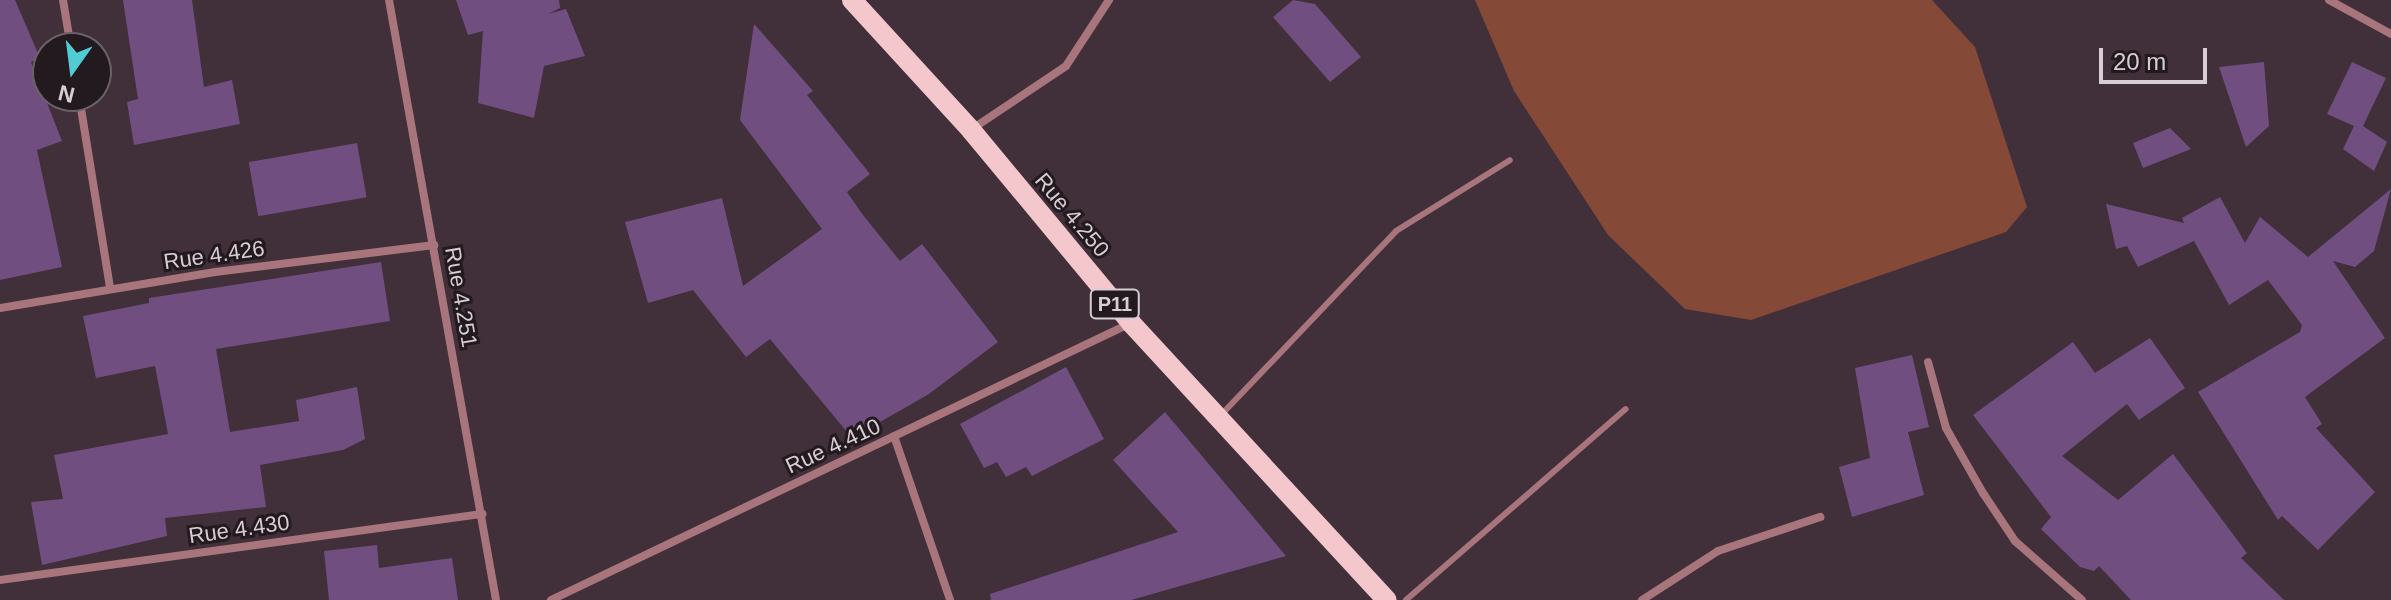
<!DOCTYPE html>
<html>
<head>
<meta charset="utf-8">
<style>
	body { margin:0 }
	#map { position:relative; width:2391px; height:600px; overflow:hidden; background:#412f3a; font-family:Arial,sans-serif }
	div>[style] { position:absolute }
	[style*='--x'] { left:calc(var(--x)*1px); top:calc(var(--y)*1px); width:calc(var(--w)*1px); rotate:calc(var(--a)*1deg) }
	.forest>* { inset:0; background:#844937 }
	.building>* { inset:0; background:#704f80; transform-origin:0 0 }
	.lane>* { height:6px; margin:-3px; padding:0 3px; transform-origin:3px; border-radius:3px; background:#a8757c }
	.street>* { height:8px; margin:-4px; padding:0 4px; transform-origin:4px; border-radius:4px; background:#a8757c }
	.primary>* { height:20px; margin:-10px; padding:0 10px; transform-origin:10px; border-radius:10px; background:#f3c7cc }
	span { translate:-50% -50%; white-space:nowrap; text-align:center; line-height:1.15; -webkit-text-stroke:6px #221a1f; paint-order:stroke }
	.shield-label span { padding:2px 6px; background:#221a1f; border:2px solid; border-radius:6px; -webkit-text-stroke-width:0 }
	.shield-label { font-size:20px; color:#d9cdd4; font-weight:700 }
	.street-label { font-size:22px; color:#d9cdd4 }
	.north { position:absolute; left:32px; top:32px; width:80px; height:80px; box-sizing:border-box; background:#221a1f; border:2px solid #6b6267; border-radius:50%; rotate:194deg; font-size:22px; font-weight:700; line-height:32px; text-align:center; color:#d9cdd4 }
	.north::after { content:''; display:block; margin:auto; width:28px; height:36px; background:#51ccd5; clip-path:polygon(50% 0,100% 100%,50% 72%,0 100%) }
	.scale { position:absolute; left:2099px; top:48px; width:108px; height:36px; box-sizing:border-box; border:4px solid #d9cdd4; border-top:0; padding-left:10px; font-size:24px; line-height:28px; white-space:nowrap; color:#d9cdd4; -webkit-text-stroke:6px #221a1f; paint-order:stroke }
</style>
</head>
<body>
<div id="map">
	<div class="forest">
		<div style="clip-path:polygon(1475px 0,1932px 0,1975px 47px,2027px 207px,2006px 232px,1751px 320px,1685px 309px,1608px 235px,1514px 91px)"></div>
	</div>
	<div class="building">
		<div style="clip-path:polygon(0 0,15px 0,40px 58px,31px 62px,62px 141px,37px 150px,62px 267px,0 280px)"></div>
		<div style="clip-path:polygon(123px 0,192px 0,204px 87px,232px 80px,240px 124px,134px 145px,127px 102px,138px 99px)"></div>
		<div style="clip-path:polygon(456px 0,559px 0,560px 8px,548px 14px,566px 9px,585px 56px,544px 66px,534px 118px,478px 103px,483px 31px,468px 35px)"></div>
		<div style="clip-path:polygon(1293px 0,1315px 4px,1361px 57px,1330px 82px,1273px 17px)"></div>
		<div style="clip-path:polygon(754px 24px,813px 91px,807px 95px,870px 174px,847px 192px,863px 215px,900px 261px,922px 244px,998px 342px,929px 394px,852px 438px,770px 339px,746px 357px,693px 290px,648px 303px,625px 222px,722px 198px,743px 286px,822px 229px,740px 120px)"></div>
		<div style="clip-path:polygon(2264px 62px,2269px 126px,2246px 147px,2219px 67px)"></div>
		<div style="clip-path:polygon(2352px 62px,2386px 78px,2363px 126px,2387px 142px,2374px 171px,2343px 149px,2354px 126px,2327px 114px)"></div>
		<div style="clip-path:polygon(2170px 128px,2191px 149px,2143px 168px,2133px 143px)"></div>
		<div style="left:357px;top:143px;width:55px;height:110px;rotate:80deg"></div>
		<div style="clip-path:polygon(2391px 189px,2374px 251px,2355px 267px,2333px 261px,2385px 338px,2305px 397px,2322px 424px,2316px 428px,2375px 492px,2318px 550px,2282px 516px,2278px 520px,2198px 392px,2300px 332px,2302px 325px,2268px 280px,2229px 305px,2194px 241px,2138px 267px,2127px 246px,2116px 249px,2106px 204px,2184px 223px,2182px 218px,2220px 197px,2245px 243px,2260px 217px,2308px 257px)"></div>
		<div style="clip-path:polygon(381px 262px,390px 321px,216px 349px,230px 432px,299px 421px,296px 400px,357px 387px,365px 439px,343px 450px,260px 465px,266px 507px,165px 518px,167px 536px,42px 565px,31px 502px,63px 499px,54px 455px,168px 434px,155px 366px,96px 378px,83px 316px,149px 303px,149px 298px)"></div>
		<div style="clip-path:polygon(2150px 338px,2185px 388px,2139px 420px,2127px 404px,2062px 456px,2118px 500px,2173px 454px,2247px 553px,2241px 558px,2284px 600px,2131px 600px,2099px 566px,2094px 571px,2080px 567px,2041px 529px,2051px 517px,1973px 415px,2073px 342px,2095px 373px)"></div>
		<div style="clip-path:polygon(1912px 355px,1929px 427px,1908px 432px,1924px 495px,1852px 517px,1839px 467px,1870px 458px,1855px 368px)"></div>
		<div style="clip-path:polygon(1066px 367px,1104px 439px,1032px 476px,1026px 467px,1006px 477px,997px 462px,984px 468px,960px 424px)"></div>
		<div style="clip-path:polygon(1165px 412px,1286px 556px,1131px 600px,991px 600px,990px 594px,1178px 532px,1113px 460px)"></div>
		<div style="clip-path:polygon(377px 545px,379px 568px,452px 558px,458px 600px,329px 600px,324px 551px)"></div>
	</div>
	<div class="lane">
		<div style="--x:1221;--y:415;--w:254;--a:-46.4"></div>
		<div style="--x:1396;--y:231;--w:134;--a:-31.9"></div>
		<div style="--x:1406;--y:600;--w:291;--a:-41"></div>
	</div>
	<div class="street">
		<div style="--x:63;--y:0;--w:49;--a:80.5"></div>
		<div style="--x:389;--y:0;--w:609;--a:79.89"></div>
		<div style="--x:2329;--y:0;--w:71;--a:28.7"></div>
		<div style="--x:79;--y:96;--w:193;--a:80.8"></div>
		<div style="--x:972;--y:129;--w:113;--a:-33.8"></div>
		<div style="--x:1066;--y:66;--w:79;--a:-56.9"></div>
		<div style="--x:0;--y:308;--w:218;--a:-9.5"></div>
		<div style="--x:215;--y:272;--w:221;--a:-7"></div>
		<div style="--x:1928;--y:362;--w:68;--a:74.7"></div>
		<div style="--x:1946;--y:428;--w:75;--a:60.4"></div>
		<div style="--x:1983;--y:493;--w:58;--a:56.3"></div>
		<div style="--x:2015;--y:541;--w:89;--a:41.4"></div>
		<div style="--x:894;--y:436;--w:173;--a:71.1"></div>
		<div style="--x:0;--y:580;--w:487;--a:-7.8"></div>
		<div style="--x:551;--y:600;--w:643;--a:-25.53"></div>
		<div style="--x:1642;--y:600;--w:90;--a:-32.8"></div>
		<div style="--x:1718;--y:551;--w:108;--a:-18.4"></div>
	</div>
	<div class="primary">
		<div style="--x:852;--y:0;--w:176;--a:47.5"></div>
		<div style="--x:971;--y:130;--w:251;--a:50.3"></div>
		<div style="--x:1131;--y:323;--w:377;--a:47.3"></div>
	</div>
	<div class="shield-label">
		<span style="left:1115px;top:304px">P11</span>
	</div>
	<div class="street-label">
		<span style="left:1072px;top:215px;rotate:50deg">Rue 4.250</span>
		<span style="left:214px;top:255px;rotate:-8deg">Rue 4.426</span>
		<span style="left:461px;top:297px;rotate:80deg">Rue 4.251</span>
		<span style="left:833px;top:446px;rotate:-25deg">Rue 4.410</span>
		<span style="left:239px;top:529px;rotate:-8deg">Rue 4.430</span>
	</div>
	<div class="north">N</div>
	<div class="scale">20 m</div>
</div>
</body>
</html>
